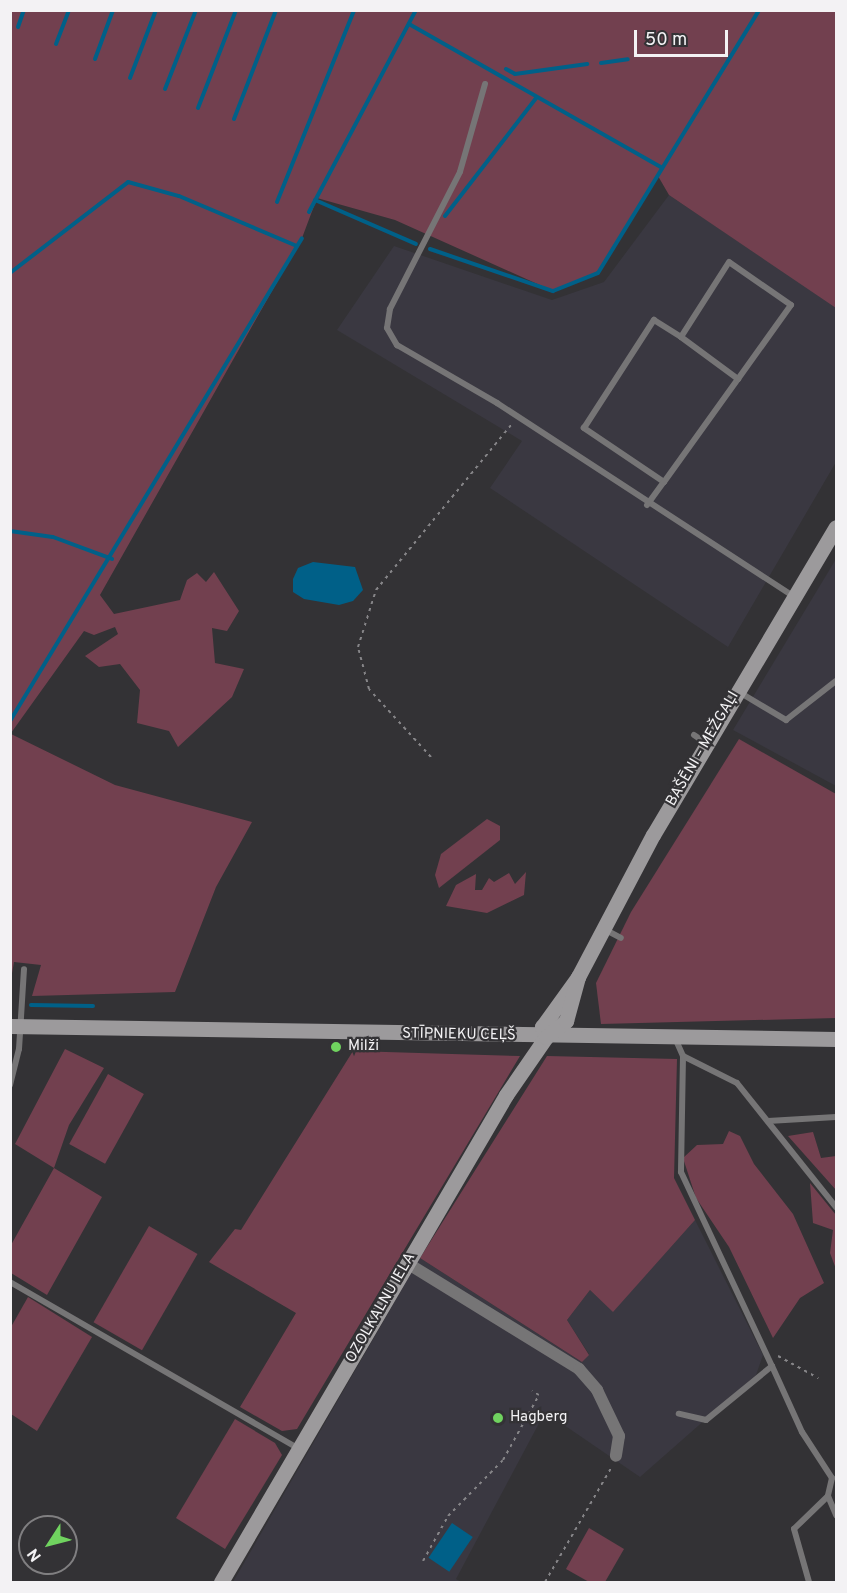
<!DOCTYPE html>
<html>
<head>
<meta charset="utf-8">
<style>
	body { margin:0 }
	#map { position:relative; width:847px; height:1593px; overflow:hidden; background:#333235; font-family:Overpass,sans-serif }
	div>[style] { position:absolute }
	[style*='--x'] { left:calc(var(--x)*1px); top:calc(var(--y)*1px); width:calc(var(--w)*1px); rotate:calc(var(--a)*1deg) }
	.built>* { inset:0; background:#3a3841 }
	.green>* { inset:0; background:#72404f; transform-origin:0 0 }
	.water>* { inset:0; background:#006088; transform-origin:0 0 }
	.stream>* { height:4px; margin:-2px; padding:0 2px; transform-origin:2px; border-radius:2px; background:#006088 }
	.path>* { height:2px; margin-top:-1px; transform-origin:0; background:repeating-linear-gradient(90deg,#868588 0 3px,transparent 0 7.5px) }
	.lane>* { height:6px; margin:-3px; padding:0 3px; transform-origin:3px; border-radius:3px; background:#767576 }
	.street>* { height:12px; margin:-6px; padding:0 6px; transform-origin:6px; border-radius:6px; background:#767576 }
	.secondary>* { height:15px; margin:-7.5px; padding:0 7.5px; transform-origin:7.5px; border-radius:7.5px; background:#9c9a9c }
	.dots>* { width:16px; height:16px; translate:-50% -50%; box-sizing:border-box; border:3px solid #333235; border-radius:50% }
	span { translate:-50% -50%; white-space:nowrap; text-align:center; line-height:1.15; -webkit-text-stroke:4.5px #333235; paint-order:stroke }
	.street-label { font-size:15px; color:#f3f2f4 }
	.poi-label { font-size:15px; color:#f3f2f4 }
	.left { translate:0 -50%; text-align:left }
	.frame { position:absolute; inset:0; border:12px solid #f3f2f4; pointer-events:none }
	.north { position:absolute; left:18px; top:1515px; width:60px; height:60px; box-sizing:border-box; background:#333235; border:2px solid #807f81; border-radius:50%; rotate:234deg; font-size:16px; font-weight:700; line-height:24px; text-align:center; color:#f3f2f4 }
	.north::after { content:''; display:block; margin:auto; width:21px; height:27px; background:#70d35f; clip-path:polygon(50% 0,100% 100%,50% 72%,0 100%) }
	.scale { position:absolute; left:634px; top:30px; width:94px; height:27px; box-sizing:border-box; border:3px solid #f3f2f4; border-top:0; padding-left:8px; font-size:18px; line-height:21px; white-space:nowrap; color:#f3f2f4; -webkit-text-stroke:4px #333235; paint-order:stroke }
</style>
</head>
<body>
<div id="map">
	<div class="built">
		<div style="clip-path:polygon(669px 195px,836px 307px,836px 462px,728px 647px,490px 488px,522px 441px,337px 330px,394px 246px,552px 300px,604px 282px)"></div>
		<div style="clip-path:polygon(836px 559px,836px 786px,733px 730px)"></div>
		<div style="clip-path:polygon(695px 1220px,763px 1355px,756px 1375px,640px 1477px,545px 1412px,456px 1579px,461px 1582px,233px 1582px,420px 1258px,582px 1362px,589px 1354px,567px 1320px,590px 1290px,613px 1311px)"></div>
	</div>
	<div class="green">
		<div style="clip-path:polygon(10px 11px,836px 11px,836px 308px,669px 195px,658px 176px,598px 273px,553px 291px,395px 220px,317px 198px,302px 238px,100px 595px,114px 614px,180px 600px,187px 580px,197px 573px,206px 582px,214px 572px,239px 611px,227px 631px,212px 628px,215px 663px,244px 669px,232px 697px,178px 747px,169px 731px,137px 723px,140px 690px,120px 664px,99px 667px,85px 656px,118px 634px,115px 627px,94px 635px,84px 631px,11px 733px)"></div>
		<div style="clip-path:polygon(11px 734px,115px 785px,252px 822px,216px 887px,175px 992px,32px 996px,41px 965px,14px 962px,11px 979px)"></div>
		<div style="clip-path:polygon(739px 739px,836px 794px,836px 1018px,601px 1024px,596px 983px,631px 912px)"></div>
		<div style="clip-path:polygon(487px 819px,500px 826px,500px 840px,439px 888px,435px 875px,441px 854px)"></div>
		<div style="clip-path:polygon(526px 872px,524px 895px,487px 913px,446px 906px,456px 885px,476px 874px,475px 890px,482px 890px,489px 878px,494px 882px,509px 873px,515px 884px)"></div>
		<div style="clip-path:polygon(65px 1049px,104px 1068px,69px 1125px,54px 1168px,102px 1197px,47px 1295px,11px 1273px,11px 1245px,54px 1168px,15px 1144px)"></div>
		<div style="clip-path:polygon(353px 1051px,520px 1056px,297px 1429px,282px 1431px,240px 1407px,296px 1313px,209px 1262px,235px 1229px,241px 1230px)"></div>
		<div style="clip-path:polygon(547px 1056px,677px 1059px,674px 1178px,695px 1220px,613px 1312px,590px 1290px,567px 1320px,589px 1355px,582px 1362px,420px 1258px)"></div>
		<div style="left:108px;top:1074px;width:41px;height:80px;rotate:29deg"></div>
		<div style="clip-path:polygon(729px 1131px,740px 1136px,754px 1164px,793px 1214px,824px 1283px,800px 1298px,773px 1338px,729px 1247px,696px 1198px,683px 1158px,697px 1145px,723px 1144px)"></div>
		<div style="clip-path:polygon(813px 1132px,821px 1158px,836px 1156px,836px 1190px,788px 1136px)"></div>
		<div style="clip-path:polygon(810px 1183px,836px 1215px,836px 1269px,830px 1253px,833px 1230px,813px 1223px)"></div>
		<div style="left:149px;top:1226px;width:56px;height:111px;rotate:30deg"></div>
		<div style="clip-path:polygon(28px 1297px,92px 1337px,37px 1431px,11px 1414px,11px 1327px)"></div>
		<div style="clip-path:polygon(235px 1419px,275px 1443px,282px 1455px,225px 1549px,176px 1518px)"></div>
		<div style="clip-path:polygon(589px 1528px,624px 1549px,605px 1582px,589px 1582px,566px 1569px)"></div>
	</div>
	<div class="water">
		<div style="clip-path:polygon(313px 562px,355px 567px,363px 590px,353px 601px,339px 605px,304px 599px,293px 592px,293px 579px,298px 568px)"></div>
		<div style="left:452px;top:1523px;width:25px;height:42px;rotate:34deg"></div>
	</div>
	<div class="stream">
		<div style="--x:409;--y:24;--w:291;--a:29.6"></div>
		<div style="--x:18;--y:27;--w:18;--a:-71"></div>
		<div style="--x:56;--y:44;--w:36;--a:-69"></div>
		<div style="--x:95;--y:59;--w:52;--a:-69.8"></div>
		<div style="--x:601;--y:63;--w:27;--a:-8"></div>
		<div style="--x:506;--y:69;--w:10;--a:29"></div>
		<div style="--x:515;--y:74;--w:73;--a:-7.9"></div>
		<div style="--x:130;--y:78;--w:73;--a:-69.1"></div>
		<div style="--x:165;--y:89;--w:85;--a:-68.6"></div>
		<div style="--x:198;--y:108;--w:105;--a:-68.8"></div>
		<div style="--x:234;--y:119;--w:117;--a:-68.9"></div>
		<div style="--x:315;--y:200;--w:110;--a:23.5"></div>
		<div style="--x:277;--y:202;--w:207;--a:-68.1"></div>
		<div style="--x:309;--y:212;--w:229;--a:-62.1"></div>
		<div style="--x:445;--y:216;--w:150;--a:-52.3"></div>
		<div style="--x:430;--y:249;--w:130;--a:18.9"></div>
		<div style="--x:553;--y:291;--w:48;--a:-21.8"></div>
		<div style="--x:598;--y:273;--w:308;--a:-58.5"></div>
		<div style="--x:10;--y:273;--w:149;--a:-37.6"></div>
		<div style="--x:128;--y:182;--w:53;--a:15.4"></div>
		<div style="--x:179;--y:196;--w:128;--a:23"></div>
		<div style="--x:10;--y:531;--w:43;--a:7.9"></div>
		<div style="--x:53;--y:537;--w:63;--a:20.4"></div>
		<div style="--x:10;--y:721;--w:564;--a:-58.84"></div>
		<div style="--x:31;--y:1005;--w:62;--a:0.9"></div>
	</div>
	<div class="path">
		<div style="--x:431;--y:757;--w:92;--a:-132.4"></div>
		<div style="--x:369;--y:689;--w:43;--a:-104.7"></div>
		<div style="--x:358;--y:647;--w:60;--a:-72.5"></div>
		<div style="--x:376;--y:590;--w:215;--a:-50.7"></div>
		<div style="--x:778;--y:1356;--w:46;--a:28.8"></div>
		<div style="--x:423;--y:1561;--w:51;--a:-60.9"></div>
		<div style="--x:448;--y:1516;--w:78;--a:-45.5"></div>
		<div style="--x:503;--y:1460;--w:74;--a:-61"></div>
		<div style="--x:539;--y:1395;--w:8;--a:-150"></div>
		<div style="--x:545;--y:1582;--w:132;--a:-59.9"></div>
	</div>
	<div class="lane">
		<div style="--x:485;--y:84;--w:91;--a:105.9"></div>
		<div style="--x:460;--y:172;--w:154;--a:117.1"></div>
		<div style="--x:390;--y:309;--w:19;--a:99"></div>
		<div style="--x:387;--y:328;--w:20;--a:60"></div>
		<div style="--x:397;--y:345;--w:116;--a:30.1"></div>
		<div style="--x:497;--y:403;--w:353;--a:33.1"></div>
		<div style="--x:664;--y:482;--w:97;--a:-146"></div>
		<div style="--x:584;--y:428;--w:129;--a:-57.1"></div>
		<div style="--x:654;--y:320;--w:32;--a:32"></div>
		<div style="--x:647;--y:505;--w:29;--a:-54"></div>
		<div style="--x:664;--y:482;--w:127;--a:-54.3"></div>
		<div style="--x:738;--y:379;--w:91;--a:-54.4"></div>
		<div style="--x:791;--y:305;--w:75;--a:-145.3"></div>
		<div style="--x:729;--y:262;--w:89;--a:122.6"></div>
		<div style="--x:681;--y:337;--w:71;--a:36.4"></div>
		<div style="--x:739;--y:692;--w:55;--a:30.8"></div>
		<div style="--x:786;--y:720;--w:63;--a:-38"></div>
		<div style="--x:694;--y:735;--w:14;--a:34"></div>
		<div style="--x:604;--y:929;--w:19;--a:28"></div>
		<div style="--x:675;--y:1038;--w:20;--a:66"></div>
		<div style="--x:683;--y:1056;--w:116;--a:91"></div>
		<div style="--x:681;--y:1172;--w:214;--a:64.9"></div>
		<div style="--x:772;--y:1366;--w:85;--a:140.7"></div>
		<div style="--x:706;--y:1420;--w:28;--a:-167"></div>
		<div style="--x:683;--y:1056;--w:60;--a:26.6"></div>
		<div style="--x:737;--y:1083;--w:159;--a:51.4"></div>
		<div style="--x:10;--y:1085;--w:37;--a:-76"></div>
		<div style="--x:19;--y:1049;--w:80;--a:-86.4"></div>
		<div style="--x:768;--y:1121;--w:68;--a:-3.4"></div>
		<div style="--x:10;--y:1282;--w:332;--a:30"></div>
		<div style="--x:772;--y:1366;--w:72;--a:65.6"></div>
		<div style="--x:802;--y:1432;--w:55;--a:56.9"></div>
		<div style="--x:832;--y:1478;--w:18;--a:103"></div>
		<div style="--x:828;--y:1496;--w:47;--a:135.9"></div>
		<div style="--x:794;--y:1529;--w:55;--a:74.2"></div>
		<div style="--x:828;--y:1496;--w:21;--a:67"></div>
	</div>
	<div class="street">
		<div style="--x:407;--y:1263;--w:202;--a:31.6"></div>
		<div style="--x:579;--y:1369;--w:28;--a:49"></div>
		<div style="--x:597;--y:1390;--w:51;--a:64.4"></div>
		<div style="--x:619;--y:1436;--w:20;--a:99"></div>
	</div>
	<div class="secondary">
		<div style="--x:10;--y:1026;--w:826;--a:0.9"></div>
		<div style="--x:546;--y:1037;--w:11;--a:-112"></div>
		<div style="--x:542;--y:1027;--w:62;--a:-54.2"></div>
		<div style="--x:578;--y:977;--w:161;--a:-62.2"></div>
		<div style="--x:653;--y:835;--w:358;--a:-59.3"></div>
		<div style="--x:221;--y:1582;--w:564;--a:-59.66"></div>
		<div style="--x:506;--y:1095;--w:70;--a:-55.4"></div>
		<div style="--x:546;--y:1037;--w:26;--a:-39"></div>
		<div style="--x:566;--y:1021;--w:46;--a:-74.7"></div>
	</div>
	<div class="dots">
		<div style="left:336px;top:1047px;background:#70d35f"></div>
		<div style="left:498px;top:1418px;background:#70d35f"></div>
	</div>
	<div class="street-label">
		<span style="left:703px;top:749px;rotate:-60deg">BAŠĒNI – MEŽGAĻI</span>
		<span style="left:459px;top:1035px;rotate:1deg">STĪPNIEKU CEĻŠ</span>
		<span style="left:381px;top:1308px;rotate:-60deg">OZOLKALNU IELA</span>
	</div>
	<div class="poi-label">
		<span class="left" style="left:348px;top:1047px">Milži</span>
		<span class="left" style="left:510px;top:1418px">Hagberg</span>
	</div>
	<div class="frame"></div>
	<div class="north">N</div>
	<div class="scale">50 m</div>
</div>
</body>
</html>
